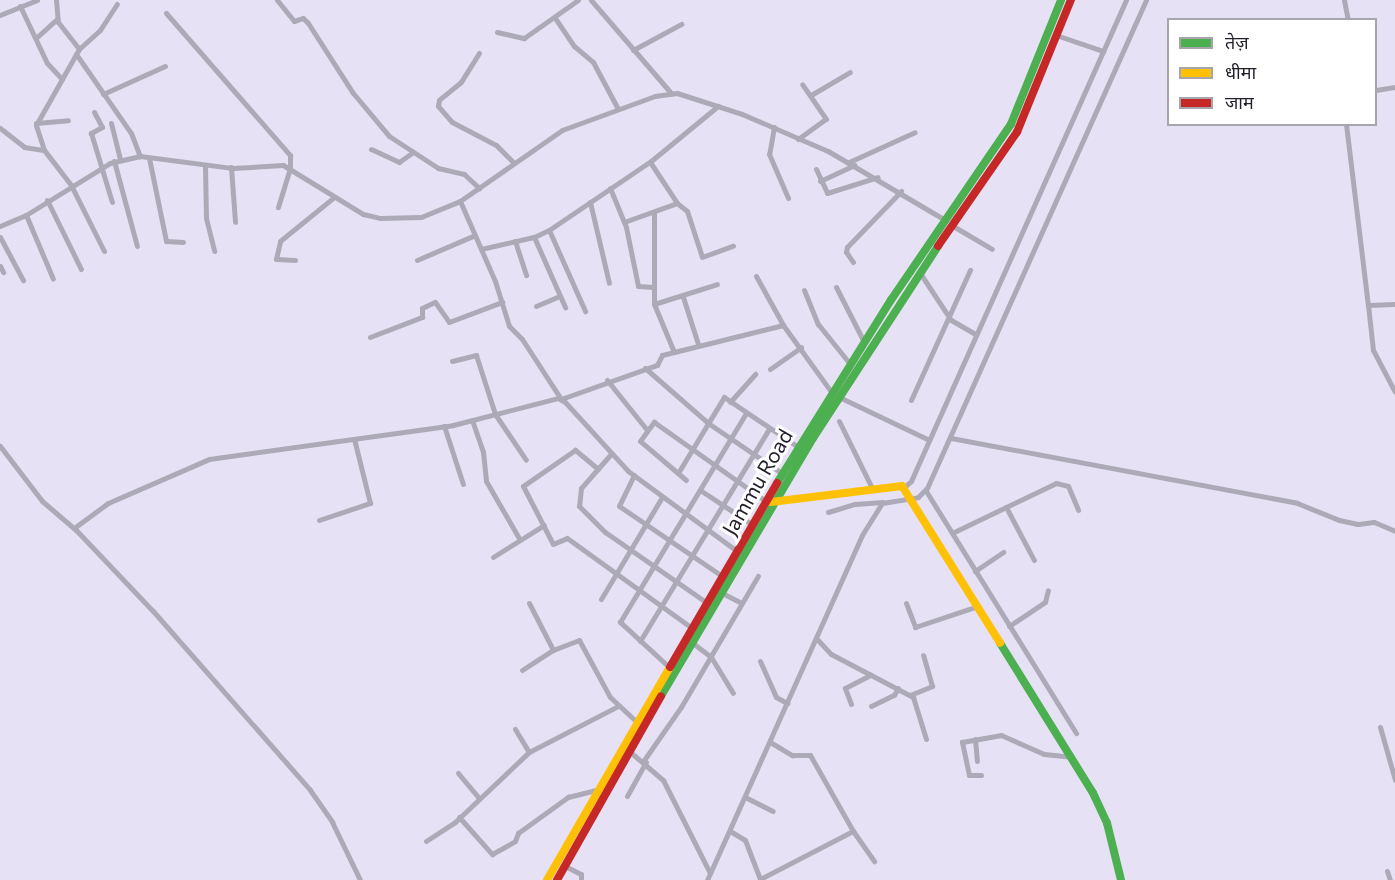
<!DOCTYPE html>
<html>
<head>
<meta charset="utf-8">
<style>
	body { margin:0 }
	#map { position:relative; width:1395px; height:880px; overflow:hidden; background:#e6e1f5; font-family:Commissioner,"Noto Sans Devanagari",sans-serif }
	div>[style] { position:absolute }
	[style*='--x'] { left:calc(var(--x)*1px); top:calc(var(--y)*1px); width:calc(var(--w)*1px); rotate:calc(var(--a)*1deg) }
	.street>* { height:5px; margin:-2.5px; padding:0 2.5px; transform-origin:2.5px; border-radius:2.5px; background:#adaab8 }
	.fast>* { height:8px; margin:-4px; padding:0 4px; transform-origin:4px; border-radius:4px; background:#4caf50 }
	.slow>* { height:8px; margin:-4px; padding:0 4px; transform-origin:4px; border-radius:4px; background:#ffc107 }
	.jam>* { height:8px; margin:-4px; padding:0 4px; transform-origin:4px; border-radius:4px; background:#c62828 }
	span { translate:-50% -50%; white-space:nowrap; text-align:center; line-height:1.15; -webkit-text-stroke:6px #fff; paint-order:stroke }
	.street-label { font-size:21px; color:#211d2a }
	.legend { position:absolute; left:1167px; top:18px; width:210px; height:108px; box-sizing:border-box; background:#fff; border:2px solid #a6a5aa; margin:0; padding:8px 10px; list-style:none; font-size:18px; color:#211d2a }
	.legend li { display:flex; align-items:center; gap:12px; height:30px }
	.legend b { width:30px; border:2px solid #a6a5aa }
</style>
</head>
<body>
<div id="map">
	<div class="street">
		<div style="--x:56;--y:0;--w:22;--a:85"></div>
		<div style="--x:58;--y:22;--w:34;--a:52"></div>
		<div style="--x:277;--y:0;--w:27;--a:51"></div>
		<div style="--x:294;--y:21;--w:9;--a:-18"></div>
		<div style="--x:303;--y:18;--w:7;--a:45"></div>
		<div style="--x:308;--y:23;--w:83;--a:57.3"></div>
		<div style="--x:353;--y:93;--w:56;--a:50.1"></div>
		<div style="--x:389;--y:136;--w:59;--a:33.1"></div>
		<div style="--x:438;--y:168;--w:27;--a:13"></div>
		<div style="--x:464;--y:174;--w:21;--a:43"></div>
		<div style="--x:591;--y:0;--w:123;--a:49.3"></div>
		<div style="--x:1344;--y:0;--w:20;--a:79"></div>
		<div style="--x:20;--y:6;--w:63;--a:64.7"></div>
		<div style="--x:47;--y:63;--w:22;--a:47"></div>
		<div style="--x:166;--y:13;--w:189;--a:48.9"></div>
		<div style="--x:290;--y:155;--w:13;--a:90"></div>
		<div style="--x:290;--y:168;--w:41;--a:107.1"></div>
		<div style="--x:0;--y:15;--w:40;--a:-22"></div>
		<div style="--x:555;--y:18;--w:34;--a:56"></div>
		<div style="--x:574;--y:46;--w:25;--a:40"></div>
		<div style="--x:593;--y:62;--w:53;--a:62"></div>
		<div style="--x:497;--y:32;--w:28;--a:13"></div>
		<div style="--x:524;--y:38;--w:66;--a:-35.1"></div>
		<div style="--x:1056;--y:35;--w:50;--a:18.8"></div>
		<div style="--x:37;--y:37;--w:27;--a:-42"></div>
		<div style="--x:633;--y:50;--w:55;--a:-28.4"></div>
		<div style="--x:479;--y:53;--w:34;--a:122"></div>
		<div style="--x:461;--y:82;--w:28;--a:141"></div>
		<div style="--x:439;--y:100;--w:6;--a:99"></div>
		<div style="--x:438;--y:106;--w:21;--a:49"></div>
		<div style="--x:452;--y:122;--w:50;--a:27.6"></div>
		<div style="--x:496;--y:145;--w:25;--a:45"></div>
		<div style="--x:76;--y:54;--w:96;--a:55.2"></div>
		<div style="--x:131;--y:133;--w:25;--a:69"></div>
		<div style="--x:1376;--y:90;--w:19;--a:-9"></div>
		<div style="--x:103;--y:94;--w:68;--a:-24.3"></div>
		<div style="--x:811;--y:95;--w:45;--a:-30.5"></div>
		<div style="--x:94;--y:112;--w:17;--a:62"></div>
		<div style="--x:102;--y:127;--w:13;--a:151"></div>
		<div style="--x:91;--y:133;--w:72;--a:73.1"></div>
		<div style="--x:36;--y:123;--w:32;--a:-5"></div>
		<div style="--x:111;--y:123;--w:37;--a:76"></div>
		<div style="--x:1346;--y:124;--w:182;--a:83.1"></div>
		<div style="--x:774;--y:127;--w:27;--a:100"></div>
		<div style="--x:769;--y:154;--w:48;--a:66.6"></div>
		<div style="--x:0;--y:128;--w:31;--a:38"></div>
		<div style="--x:24;--y:147;--w:20;--a:9"></div>
		<div style="--x:798;--y:139;--w:34;--a:-36"></div>
		<div style="--x:826;--y:119;--w:42;--a:-124.4"></div>
		<div style="--x:371;--y:149;--w:31;--a:25"></div>
		<div style="--x:399;--y:162;--w:16;--a:-35"></div>
		<div style="--x:149;--y:158;--w:85;--a:78.4"></div>
		<div style="--x:166;--y:241;--w:17;--a:3"></div>
		<div style="--x:114;--y:161;--w:88;--a:74.9"></div>
		<div style="--x:650;--y:162;--w:49;--a:56.6"></div>
		<div style="--x:677;--y:203;--w:13;--a:39"></div>
		<div style="--x:687;--y:211;--w:48;--a:71.9"></div>
		<div style="--x:702;--y:257;--w:33;--a:-20"></div>
		<div style="--x:849;--y:162;--w:72;--a:-24.4"></div>
		<div style="--x:205;--y:166;--w:52;--a:88.9"></div>
		<div style="--x:206;--y:218;--w:34;--a:76"></div>
		<div style="--x:231;--y:167;--w:55;--a:85.8"></div>
		<div style="--x:816;--y:169;--w:26;--a:65"></div>
		<div style="--x:827;--y:193;--w:53;--a:-17.4"></div>
		<div style="--x:820;--y:181;--w:38;--a:-25"></div>
		<div style="--x:610;--y:188;--w:42;--a:67.7"></div>
		<div style="--x:626;--y:227;--w:60;--a:78.5"></div>
		<div style="--x:638;--y:286;--w:15;--a:4"></div>
		<div style="--x:47;--y:200;--w:77;--a:63.8"></div>
		<div style="--x:460;--y:201;--w:87;--a:66.4"></div>
		<div style="--x:495;--y:281;--w:47;--a:72.7"></div>
		<div style="--x:509;--y:326;--w:18;--a:45"></div>
		<div style="--x:522;--y:339;--w:72;--a:57"></div>
		<div style="--x:561;--y:399;--w:102;--a:-19.5"></div>
		<div style="--x:657;--y:365;--w:11;--a:-63"></div>
		<div style="--x:662;--y:355;--w:125;--a:-13.9"></div>
		<div style="--x:783;--y:325;--w:84;--a:54.2"></div>
		<div style="--x:590;--y:202;--w:83;--a:76.8"></div>
		<div style="--x:654;--y:214;--w:90;--a:90"></div>
		<div style="--x:654;--y:304;--w:52;--a:67.4"></div>
		<div style="--x:26;--y:215;--w:69;--a:67.1"></div>
		<div style="--x:624;--y:222;--w:56;--a:-19.7"></div>
		<div style="--x:0;--y:226;--w:28;--a:-23"></div>
		<div style="--x:26;--y:215;--w:99;--a:-31.8"></div>
		<div style="--x:110;--y:163;--w:31;--a:-13"></div>
		<div style="--x:140;--y:156;--w:94;--a:7.4"></div>
		<div style="--x:233;--y:168;--w:50;--a:-3.4"></div>
		<div style="--x:283;--y:165;--w:94;--a:31.5"></div>
		<div style="--x:363;--y:214;--w:17;--a:13"></div>
		<div style="--x:380;--y:218;--w:41;--a:-1.4"></div>
		<div style="--x:421;--y:217;--w:42;--a:-22.3"></div>
		<div style="--x:460;--y:201;--w:124;--a:-34.8"></div>
		<div style="--x:562;--y:130;--w:99;--a:-20.1"></div>
		<div style="--x:655;--y:96;--w:22;--a:-8"></div>
		<div style="--x:677;--y:93;--w:68;--a:17.9"></div>
		<div style="--x:742;--y:114;--w:94;--a:23.3"></div>
		<div style="--x:828;--y:151;--w:136;--a:30.5"></div>
		<div style="--x:953;--y:226;--w:45;--a:30.5"></div>
		<div style="--x:549;--y:230;--w:89;--a:66"></div>
		<div style="--x:0;--y:237;--w:49;--a:61.9"></div>
		<div style="--x:534;--y:237;--w:77;--a:66.1"></div>
		<div style="--x:515;--y:241;--w:36;--a:72"></div>
		<div style="--x:481;--y:249;--w:54;--a:-12.8"></div>
		<div style="--x:534;--y:237;--w:17;--a:-25"></div>
		<div style="--x:549;--y:230;--w:123;--a:-34.1"></div>
		<div style="--x:651;--y:161;--w:87;--a:-39.4"></div>
		<div style="--x:104;--y:251;--w:74;--a:-116.6"></div>
		<div style="--x:71;--y:185;--w:44;--a:-127.6"></div>
		<div style="--x:44;--y:150;--w:26;--a:-108"></div>
		<div style="--x:36;--y:125;--w:87;--a:-60.5"></div>
		<div style="--x:79;--y:49;--w:28;--a:-42"></div>
		<div style="--x:100;--y:30;--w:31;--a:-57"></div>
		<div style="--x:295;--y:260;--w:19;--a:-177"></div>
		<div style="--x:276;--y:259;--w:18;--a:-77"></div>
		<div style="--x:280;--y:241;--w:68;--a:-39.1"></div>
		<div style="--x:417;--y:260;--w:63;--a:-23.3"></div>
		<div style="--x:853;--y:262;--w:12;--a:-125"></div>
		<div style="--x:846;--y:252;--w:5;--a:-79"></div>
		<div style="--x:847;--y:247;--w:78;--a:-46"></div>
		<div style="--x:0;--y:266;--w:7;--a:63"></div>
		<div style="--x:920;--y:273;--w:56;--a:56.6"></div>
		<div style="--x:951;--y:320;--w:28;--a:30"></div>
		<div style="--x:756;--y:276;--w:56;--a:61.1"></div>
		<div style="--x:836;--y:287;--w:62;--a:63"></div>
		<div style="--x:804;--y:290;--w:37;--a:68"></div>
		<div style="--x:818;--y:324;--w:51;--a:51.3"></div>
		<div style="--x:683;--y:297;--w:49;--a:72.3"></div>
		<div style="--x:654;--y:304;--w:66;--a:-17.6"></div>
		<div style="--x:1395;--y:304;--w:27;--a:178"></div>
		<div style="--x:1368;--y:305;--w:45;--a:83.7"></div>
		<div style="--x:1373;--y:350;--w:47;--a:62.4"></div>
		<div style="--x:536;--y:306;--w:25;--a:-23"></div>
		<div style="--x:370;--y:337;--w:56;--a:-21"></div>
		<div style="--x:422;--y:317;--w:9;--a:-90"></div>
		<div style="--x:422;--y:308;--w:14;--a:-25"></div>
		<div style="--x:435;--y:302;--w:24;--a:55"></div>
		<div style="--x:449;--y:322;--w:57;--a:-20.7"></div>
		<div style="--x:452;--y:361;--w:25;--a:-14"></div>
		<div style="--x:476;--y:355;--w:62;--a:72.1"></div>
		<div style="--x:495;--y:414;--w:55;--a:56"></div>
		<div style="--x:645;--y:368;--w:84;--a:41.1"></div>
		<div style="--x:708;--y:423;--w:91;--a:34.2"></div>
		<div style="--x:770;--y:369;--w:38;--a:-35"></div>
		<div style="--x:607;--y:380;--w:64;--a:51.3"></div>
		<div style="--x:839;--y:397;--w:100;--a:25.5"></div>
		<div style="--x:911;--y:400;--w:143;--a:-65.6"></div>
		<div style="--x:730;--y:402;--w:38;--a:-48"></div>
		<div style="--x:472;--y:420;--w:34;--a:71"></div>
		<div style="--x:483;--y:452;--w:29;--a:84"></div>
		<div style="--x:486;--y:481;--w:68;--a:60"></div>
		<div style="--x:839;--y:421;--w:75;--a:63.8"></div>
		<div style="--x:444;--y:426;--w:61;--a:71.9"></div>
		<div style="--x:951;--y:438;--w:352;--a:10.6"></div>
		<div style="--x:1297;--y:503;--w:45;--a:22"></div>
		<div style="--x:1339;--y:520;--w:19;--a:12"></div>
		<div style="--x:1358;--y:524;--w:16;--a:-7"></div>
		<div style="--x:1374;--y:522;--w:23;--a:23"></div>
		<div style="--x:0;--y:446;--w:69;--a:52.6"></div>
		<div style="--x:42;--y:501;--w:45;--a:40.5"></div>
		<div style="--x:76;--y:530;--w:112;--a:46.5"></div>
		<div style="--x:153;--y:611;--w:238;--a:48.7"></div>
		<div style="--x:310;--y:790;--w:39;--a:55"></div>
		<div style="--x:332;--y:822;--w:64;--a:64.2"></div>
		<div style="--x:610;--y:455;--w:44;--a:131.3"></div>
		<div style="--x:581;--y:488;--w:18;--a:96"></div>
		<div style="--x:579;--y:506;--w:37;--a:45"></div>
		<div style="--x:605;--y:532;--w:124;--a:34.8"></div>
		<div style="--x:598;--y:469;--w:30;--a:-140"></div>
		<div style="--x:575;--y:450;--w:63;--a:145.3"></div>
		<div style="--x:523;--y:486;--w:65;--a:62.7"></div>
		<div style="--x:553;--y:544;--w:15;--a:-23"></div>
		<div style="--x:567;--y:538;--w:154;--a:35.8"></div>
		<div style="--x:678;--y:473;--w:89;--a:-58.8"></div>
		<div style="--x:724;--y:397;--w:89;--a:34"></div>
		<div style="--x:634;--y:475;--w:34;--a:116"></div>
		<div style="--x:619;--y:506;--w:125;--a:34.2"></div>
		<div style="--x:686;--y:480;--w:60;--a:-139.7"></div>
		<div style="--x:640;--y:441;--w:24;--a:-54"></div>
		<div style="--x:654;--y:422;--w:138;--a:35.3"></div>
		<div style="--x:903;--y:488;--w:11;--a:-41"></div>
		<div style="--x:911;--y:481;--w:527;--a:-65.92"></div>
		<div style="--x:700;--y:490;--w:64;--a:33.4"></div>
		<div style="--x:926;--y:491;--w:285;--a:58.2"></div>
		<div style="--x:1006;--y:507;--w:60;--a:62.2"></div>
		<div style="--x:828;--y:512;--w:28;--a:-17"></div>
		<div style="--x:855;--y:504;--w:28;--a:-4"></div>
		<div style="--x:319;--y:520;--w:54;--a:-18.4"></div>
		<div style="--x:370;--y:503;--w:66;--a:-104"></div>
		<div style="--x:74;--y:528;--w:42;--a:-36.3"></div>
		<div style="--x:108;--y:503;--w:110;--a:-23.5"></div>
		<div style="--x:209;--y:459;--w:246;--a:-7.9"></div>
		<div style="--x:453;--y:425;--w:108;--a:-14.4"></div>
		<div style="--x:558;--y:398;--w:8;--a:30"></div>
		<div style="--x:565;--y:402;--w:93;--a:47.6"></div>
		<div style="--x:628;--y:471;--w:135;--a:36.3"></div>
		<div style="--x:952;--y:533;--w:115;--a:-25.7"></div>
		<div style="--x:1056;--y:483;--w:12;--a:14"></div>
		<div style="--x:1068;--y:486;--w:26;--a:67"></div>
		<div style="--x:493;--y:557;--w:60;--a:-32.1"></div>
		<div style="--x:975;--y:571;--w:34;--a:-34"></div>
		<div style="--x:722;--y:593;--w:22;--a:27"></div>
		<div style="--x:601;--y:599;--w:119;--a:-59.1"></div>
		<div style="--x:529;--y:603;--w:53;--a:62.9"></div>
		<div style="--x:906;--y:603;--w:26;--a:69"></div>
		<div style="--x:915;--y:627;--w:66;--a:-18.4"></div>
		<div style="--x:1009;--y:626;--w:43;--a:-33.7"></div>
		<div style="--x:1045;--y:602;--w:12;--a:-76"></div>
		<div style="--x:816;--y:638;--w:22;--a:47"></div>
		<div style="--x:831;--y:654;--w:93;--a:27.7"></div>
		<div style="--x:913;--y:697;--w:44;--a:72.8"></div>
		<div style="--x:640;--y:641;--w:248;--a:-58.7"></div>
		<div style="--x:694;--y:644;--w:21;--a:37"></div>
		<div style="--x:711;--y:657;--w:42;--a:58.6"></div>
		<div style="--x:760;--y:661;--w:39;--a:66"></div>
		<div style="--x:776;--y:697;--w:13;--a:29"></div>
		<div style="--x:669;--y:667;--w:67;--a:-137.4"></div>
		<div style="--x:620;--y:622;--w:244;--a:-58.9"></div>
		<div style="--x:522;--y:670;--w:37;--a:-33"></div>
		<div style="--x:553;--y:650;--w:28;--a:-21"></div>
		<div style="--x:579;--y:640;--w:65;--a:61.5"></div>
		<div style="--x:610;--y:697;--w:37;--a:43"></div>
		<div style="--x:910;--y:695;--w:24;--a:-22"></div>
		<div style="--x:932;--y:686;--w:32;--a:-106"></div>
		<div style="--x:851;--y:704;--w:17;--a:-111"></div>
		<div style="--x:845;--y:688;--w:29;--a:-27"></div>
		<div style="--x:871;--y:706;--w:25;--a:-26"></div>
		<div style="--x:894;--y:695;--w:8;--a:-60"></div>
		<div style="--x:1380;--y:727;--w:55;--a:74.2"></div>
		<div style="--x:515;--y:729;--w:27;--a:59"></div>
		<div style="--x:975;--y:739;--w:22;--a:85"></div>
		<div style="--x:770;--y:742;--w:26;--a:31"></div>
		<div style="--x:792;--y:755;--w:18;--a:0"></div>
		<div style="--x:810;--y:755;--w:87;--a:60.5"></div>
		<div style="--x:629;--y:751;--w:45;--a:40.5"></div>
		<div style="--x:663;--y:780;--w:104;--a:63.2"></div>
		<div style="--x:644;--y:760;--w:65;--a:-55.1"></div>
		<div style="--x:681;--y:707;--w:152;--a:-59.6"></div>
		<div style="--x:458;--y:773;--w:33;--a:50"></div>
		<div style="--x:981;--y:775;--w:12;--a:180"></div>
		<div style="--x:969;--y:775;--w:34;--a:-102"></div>
		<div style="--x:962;--y:742;--w:40;--a:-10"></div>
		<div style="--x:1001;--y:735;--w:47;--a:23.8"></div>
		<div style="--x:1044;--y:754;--w:27;--a:6"></div>
		<div style="--x:627;--y:796;--w:39;--a:-61"></div>
		<div style="--x:745;--y:797;--w:31;--a:27"></div>
		<div style="--x:459;--y:817;--w:50;--a:48.3"></div>
		<div style="--x:492;--y:854;--w:26;--a:-29"></div>
		<div style="--x:515;--y:841;--w:9;--a:-69"></div>
		<div style="--x:518;--y:833;--w:62;--a:-35.8"></div>
		<div style="--x:568;--y:797;--w:30;--a:-14"></div>
		<div style="--x:730;--y:831;--w:17;--a:31"></div>
		<div style="--x:745;--y:840;--w:42;--a:69"></div>
		<div style="--x:760;--y:879;--w:105;--a:-27.3"></div>
		<div style="--x:853;--y:831;--w:37;--a:55"></div>
		<div style="--x:426;--y:841;--w:35;--a:-33"></div>
		<div style="--x:455;--y:822;--w:102;--a:-43.4"></div>
		<div style="--x:529;--y:752;--w:100;--a:-27.3"></div>
		<div style="--x:565;--y:866;--w:18;--a:27"></div>
		<div style="--x:581;--y:874;--w:6;--a:90"></div>
		<div style="--x:1387;--y:871;--w:9;--a:72"></div>
		<div style="--x:707;--y:880;--w:378;--a:-65.8"></div>
		<div style="--x:862;--y:535;--w:38;--a:-58"></div>
		<div style="--x:882;--y:503;--w:36;--a:-9"></div>
		<div style="--x:918;--y:497;--w:13;--a:-45"></div>
		<div style="--x:927;--y:488;--w:535;--a:-65.83"></div>
	</div>
	<div class="fast">
		<div style="--x:777;--y:483;--w:216;--a:-58.1"></div>
		<div style="--x:891;--y:300;--w:213;--a:-55.7"></div>
		<div style="--x:1011;--y:124;--w:134;--a:-68"></div>
		<div style="--x:1000;--y:643;--w:176;--a:58.2"></div>
		<div style="--x:1093;--y:793;--w:33;--a:65"></div>
		<div style="--x:1107;--y:823;--w:59;--a:76.2"></div>
		<div style="--x:661;--y:696;--w:299;--a:-59.5"></div>
		<div style="--x:813;--y:438;--w:229;--a:-56.9"></div>
	</div>
	<div class="slow">
		<div style="--x:771;--y:502;--w:132;--a:-7"></div>
		<div style="--x:902;--y:486;--w:185;--a:58"></div>
		<div style="--x:547;--y:880;--w:246;--a:-60"></div>
	</div>
	<div class="jam">
		<div style="--x:938;--y:246;--w:139;--a:-55.3"></div>
		<div style="--x:1017;--y:132;--w:143;--a:-67.8"></div>
		<div style="--x:670;--y:667;--w:213;--a:-59.8"></div>
		<div style="--x:557;--y:880;--w:211;--a:-60.5"></div>
	</div>
	<div class="street-label">
		<span style="left:757px;top:482px;rotate:-60deg">Jammu Road</span>
	</div>
	<ul class="legend">
	<li><b style="height:8px;background:#4caf50"></b>तेज़</li>
	<li><b style="height:8px;background:#ffc107"></b>धीमा</li>
	<li><b style="height:8px;background:#c62828"></b>जाम</li>
	</ul>
</div>
</body>
</html>
